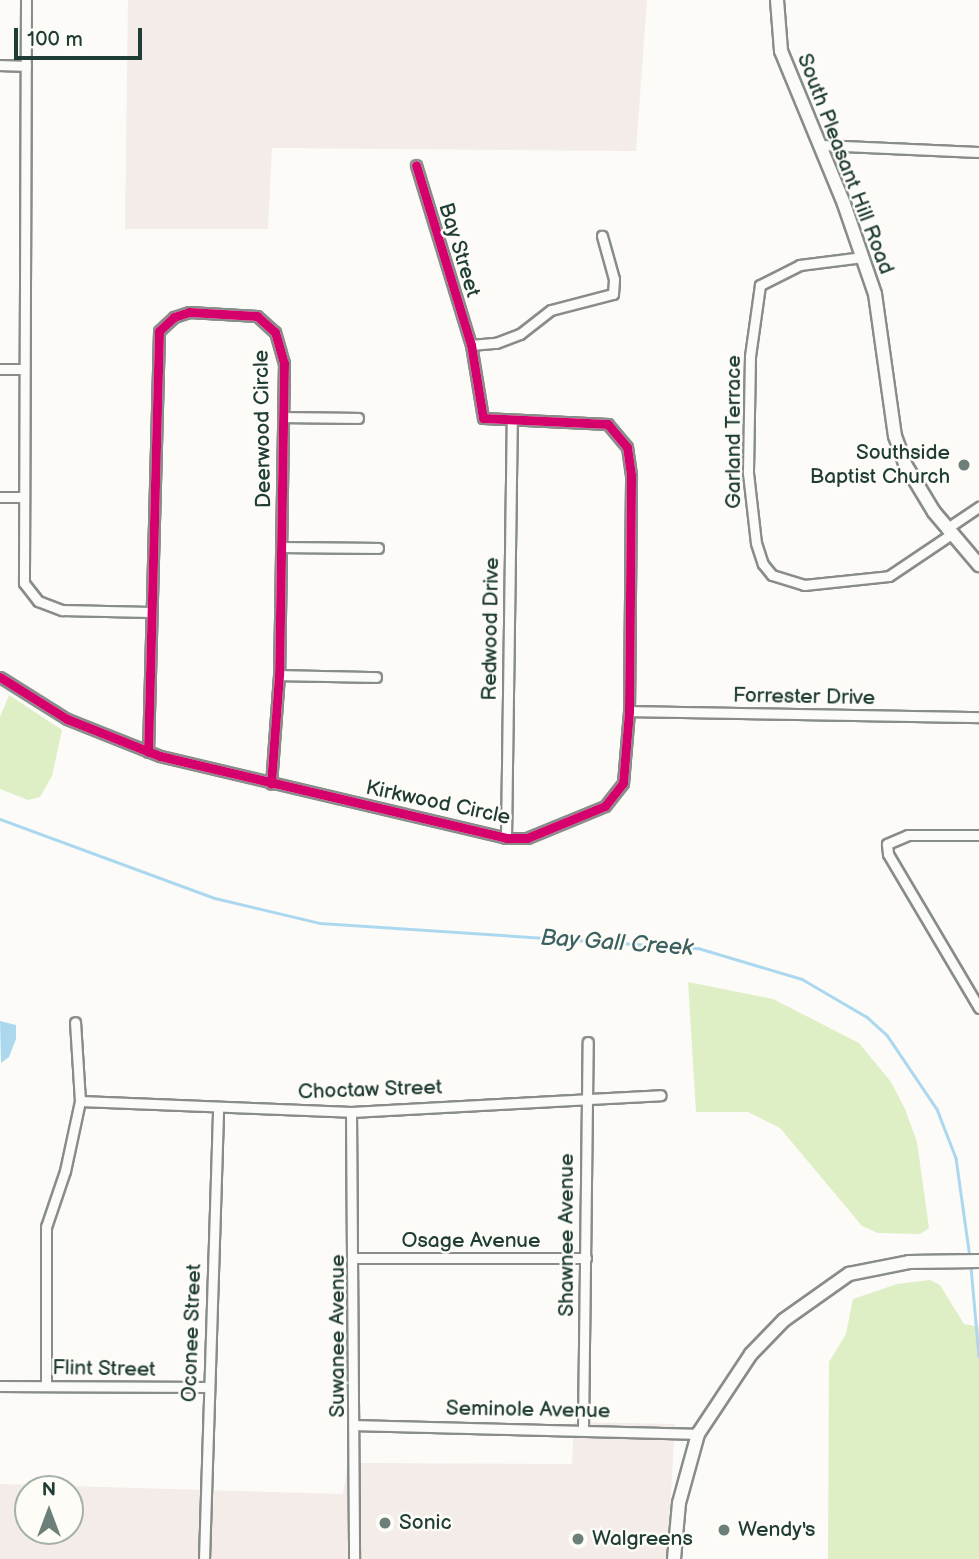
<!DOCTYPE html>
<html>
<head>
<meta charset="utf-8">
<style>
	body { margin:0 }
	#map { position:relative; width:979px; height:1559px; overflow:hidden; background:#fcfbf8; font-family:"Balsamiq Sans",sans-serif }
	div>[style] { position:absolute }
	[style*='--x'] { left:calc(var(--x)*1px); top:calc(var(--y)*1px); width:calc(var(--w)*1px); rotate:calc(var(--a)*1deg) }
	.built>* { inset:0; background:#f3ece8 }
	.green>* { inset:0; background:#deeec5 }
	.water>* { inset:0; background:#acd8ef }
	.stream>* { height:2.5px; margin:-1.25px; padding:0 1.25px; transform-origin:1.25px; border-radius:1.25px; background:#acd8ef }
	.roads { filter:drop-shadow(2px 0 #888d8a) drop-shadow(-2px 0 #888d8a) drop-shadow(0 2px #888d8a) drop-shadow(0 -2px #888d8a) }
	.minor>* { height:9px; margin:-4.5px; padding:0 4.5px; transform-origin:4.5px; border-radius:4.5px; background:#fbfbf9 }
	.tertiary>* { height:12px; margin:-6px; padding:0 6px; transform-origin:6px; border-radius:6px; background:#fbfbf9 }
	.cycleway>* { height:9px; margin:-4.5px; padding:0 4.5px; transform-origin:4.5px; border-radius:4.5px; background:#d6006c }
	.dots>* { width:19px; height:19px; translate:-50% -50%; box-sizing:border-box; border:4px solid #fdfcf7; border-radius:50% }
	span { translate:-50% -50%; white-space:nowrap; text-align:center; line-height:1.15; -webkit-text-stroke:5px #fdfcf7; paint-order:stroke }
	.street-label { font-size:21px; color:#1f3d34 }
	.poi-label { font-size:21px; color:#1f3d34 }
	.right { translate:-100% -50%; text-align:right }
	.left { translate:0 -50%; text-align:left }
	.water-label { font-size:23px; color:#3a6062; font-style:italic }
	.north { position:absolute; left:14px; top:1475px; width:70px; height:70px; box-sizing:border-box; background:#fdfcf7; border:2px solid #a4b0a9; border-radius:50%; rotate:0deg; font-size:19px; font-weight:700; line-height:28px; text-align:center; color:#1f3d34 }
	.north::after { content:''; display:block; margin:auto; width:24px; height:32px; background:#6c8079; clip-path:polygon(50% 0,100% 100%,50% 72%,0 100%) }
	.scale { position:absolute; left:14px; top:28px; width:128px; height:32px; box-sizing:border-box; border:4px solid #1f3d34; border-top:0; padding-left:9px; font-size:21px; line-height:24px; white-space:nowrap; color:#1f3d34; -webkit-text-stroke:5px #fdfcf7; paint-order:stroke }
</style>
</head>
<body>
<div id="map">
	<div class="built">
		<div style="clip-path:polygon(128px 0,647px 0,636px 151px,272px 148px,268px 229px,125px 229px)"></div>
		<div style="clip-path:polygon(evenodd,574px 1422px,675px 1424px,667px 1559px,0 1559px,0 1484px,343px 1494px,348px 1463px,572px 1464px,574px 1422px,28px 1489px,70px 1489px,70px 1531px,28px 1531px,28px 1489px)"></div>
	</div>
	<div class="green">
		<div style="clip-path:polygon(9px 695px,62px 730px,52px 776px,40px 797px,28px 800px,0 789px,0 717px)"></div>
		<div style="clip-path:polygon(688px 982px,773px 999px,859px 1043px,891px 1082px,905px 1109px,917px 1142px,929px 1228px,920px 1234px,878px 1233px,862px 1226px,780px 1128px,748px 1112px,696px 1112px)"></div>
		<div style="clip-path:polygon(930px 1280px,940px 1285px,964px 1324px,979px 1327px,979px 1559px,828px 1559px,829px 1362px,846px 1334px,853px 1299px,897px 1284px)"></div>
	</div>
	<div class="water">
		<div style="clip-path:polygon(0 1021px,16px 1025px,16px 1039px,9px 1057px,1px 1063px)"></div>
	</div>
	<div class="stream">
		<div style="--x:0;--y:819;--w:229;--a:20.2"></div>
		<div style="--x:215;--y:898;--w:108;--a:13.4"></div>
		<div style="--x:320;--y:923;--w:379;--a:3.8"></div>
		<div style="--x:698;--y:948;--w:109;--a:16.6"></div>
		<div style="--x:802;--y:979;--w:75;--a:30.3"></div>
		<div style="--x:867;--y:1017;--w:27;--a:42"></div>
		<div style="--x:887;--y:1035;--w:89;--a:56"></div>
		<div style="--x:937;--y:1109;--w:53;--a:68.8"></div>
		<div style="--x:956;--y:1158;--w:100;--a:82"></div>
		<div style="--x:971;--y:1267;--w:90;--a:84.9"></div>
	</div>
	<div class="roads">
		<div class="minor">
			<div style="--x:26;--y:0;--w:583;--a:90.2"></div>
			<div style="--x:24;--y:583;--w:23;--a:52"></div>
			<div style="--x:38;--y:601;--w:26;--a:21"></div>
			<div style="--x:62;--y:610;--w:88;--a:1.3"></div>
			<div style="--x:0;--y:65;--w:26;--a:2"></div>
			<div style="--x:820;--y:145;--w:159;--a:2.5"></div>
			<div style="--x:863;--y:257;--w:64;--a:172.8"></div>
			<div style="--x:800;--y:265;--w:45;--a:153.4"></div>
			<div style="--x:760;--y:285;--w:72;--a:98"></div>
			<div style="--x:750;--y:356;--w:117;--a:91"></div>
			<div style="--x:748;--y:473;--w:70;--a:83.5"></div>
			<div style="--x:756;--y:543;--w:22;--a:72"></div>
			<div style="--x:763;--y:564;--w:14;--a:51"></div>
			<div style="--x:772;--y:575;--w:34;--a:17"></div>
			<div style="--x:804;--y:585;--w:85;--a:-6"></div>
			<div style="--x:889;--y:576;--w:73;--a:-33.9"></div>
			<div style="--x:471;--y:345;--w:25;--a:-5"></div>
			<div style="--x:496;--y:343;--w:26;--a:-21"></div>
			<div style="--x:520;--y:334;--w:39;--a:-38"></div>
			<div style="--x:551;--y:310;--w:64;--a:-14.5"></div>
			<div style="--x:613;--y:294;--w:15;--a:-86"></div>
			<div style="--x:614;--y:279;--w:45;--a:-105.6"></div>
			<div style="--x:0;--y:369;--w:23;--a:0"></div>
			<div style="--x:283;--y:417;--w:75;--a:0.8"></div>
			<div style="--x:0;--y:497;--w:21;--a:0"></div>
			<div style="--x:946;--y:529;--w:40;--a:-34"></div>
			<div style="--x:282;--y:547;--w:96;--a:0.6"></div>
			<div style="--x:279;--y:675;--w:97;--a:1.2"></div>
			<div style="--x:0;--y:677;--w:79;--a:32.1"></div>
			<div style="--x:67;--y:719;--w:100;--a:21.7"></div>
			<div style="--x:160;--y:756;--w:356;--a:13.3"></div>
			<div style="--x:506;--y:838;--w:21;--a:0"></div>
			<div style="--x:527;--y:838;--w:84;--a:-22.3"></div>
			<div style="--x:605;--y:806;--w:29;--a:-52"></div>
			<div style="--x:623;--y:783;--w:72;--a:-85.2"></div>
			<div style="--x:629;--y:711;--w:236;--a:-89.5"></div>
			<div style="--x:631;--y:475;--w:28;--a:-98"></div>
			<div style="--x:627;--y:447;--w:30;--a:-130"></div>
			<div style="--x:608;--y:424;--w:125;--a:-177.3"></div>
			<div style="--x:483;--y:418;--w:74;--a:-99.3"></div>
			<div style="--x:471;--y:345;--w:188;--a:-107"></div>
			<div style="--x:629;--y:711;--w:350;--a:1"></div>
			<div style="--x:148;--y:752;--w:421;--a:-88.5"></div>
			<div style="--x:159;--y:331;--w:21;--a:-43"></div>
			<div style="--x:174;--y:317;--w:16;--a:-18"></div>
			<div style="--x:189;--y:312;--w:68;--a:3.4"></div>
			<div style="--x:257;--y:316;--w:24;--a:42"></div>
			<div style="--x:275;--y:332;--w:32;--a:74"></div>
			<div style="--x:284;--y:363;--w:312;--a:90.9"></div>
			<div style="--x:279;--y:675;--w:109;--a:94.2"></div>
			<div style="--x:979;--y:835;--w:71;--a:180"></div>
			<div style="--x:908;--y:835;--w:23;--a:157"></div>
			<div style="--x:887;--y:844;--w:10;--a:84"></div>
			<div style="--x:888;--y:854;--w:179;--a:59.4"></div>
			<div style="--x:506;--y:838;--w:417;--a:-89.2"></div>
			<div style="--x:80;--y:1101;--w:271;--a:2.3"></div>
			<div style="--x:351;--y:1112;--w:310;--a:-3.1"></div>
			<div style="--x:351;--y:1112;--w:447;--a:89.6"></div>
			<div style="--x:356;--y:1258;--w:230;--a:0"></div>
			<div style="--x:0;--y:1386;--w:207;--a:0.3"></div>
			<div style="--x:46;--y:1386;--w:159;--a:-90"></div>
			<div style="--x:46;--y:1227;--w:59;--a:-71.3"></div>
			<div style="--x:65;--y:1171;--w:72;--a:-77.9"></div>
			<div style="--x:80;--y:1101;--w:79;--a:-93.6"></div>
			<div style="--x:356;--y:1425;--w:342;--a:1.5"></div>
			<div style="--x:583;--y:1428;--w:386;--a:-89.3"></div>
			<div style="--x:204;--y:1559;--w:451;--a:-88.2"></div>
		</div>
		<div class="tertiary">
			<div style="--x:777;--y:0;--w:51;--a:85.5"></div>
			<div style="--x:781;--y:51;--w:165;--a:67.6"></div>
			<div style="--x:844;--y:204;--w:95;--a:71"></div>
			<div style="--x:875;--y:294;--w:143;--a:82"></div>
			<div style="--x:895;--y:436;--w:30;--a:70"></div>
			<div style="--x:905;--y:464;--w:56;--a:58.9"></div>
			<div style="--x:934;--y:512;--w:70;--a:49.7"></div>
			<div style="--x:674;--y:1559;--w:56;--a:-84.9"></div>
			<div style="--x:679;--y:1503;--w:72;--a:-74.6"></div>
			<div style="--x:698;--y:1434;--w:96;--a:-56.5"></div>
			<div style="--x:751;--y:1354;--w:47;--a:-45.9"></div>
			<div style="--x:784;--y:1320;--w:80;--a:-35.3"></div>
			<div style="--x:849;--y:1274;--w:61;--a:-11.3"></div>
			<div style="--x:909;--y:1262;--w:70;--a:-0.8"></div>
		</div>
	</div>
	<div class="cycleway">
		<div style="--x:0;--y:677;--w:79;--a:32.1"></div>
		<div style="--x:67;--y:719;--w:100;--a:21.7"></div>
		<div style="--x:160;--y:756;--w:356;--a:13.3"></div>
		<div style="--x:506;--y:838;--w:21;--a:0"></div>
		<div style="--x:527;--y:838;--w:84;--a:-22.3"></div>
		<div style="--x:605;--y:806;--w:29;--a:-52"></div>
		<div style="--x:623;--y:783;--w:72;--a:-85.2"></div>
		<div style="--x:629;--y:711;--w:236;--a:-89.5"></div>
		<div style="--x:631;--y:475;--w:28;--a:-98"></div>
		<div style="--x:627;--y:447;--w:30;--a:-130"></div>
		<div style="--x:608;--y:424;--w:125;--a:-177.3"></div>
		<div style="--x:483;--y:418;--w:74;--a:-99.3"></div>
		<div style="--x:471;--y:345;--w:188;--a:-107"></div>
		<div style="--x:148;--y:752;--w:421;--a:-88.5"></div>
		<div style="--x:159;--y:331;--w:21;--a:-43"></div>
		<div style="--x:174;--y:317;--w:16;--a:-18"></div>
		<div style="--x:189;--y:312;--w:68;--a:3.4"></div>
		<div style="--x:257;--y:316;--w:24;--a:42"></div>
		<div style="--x:275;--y:332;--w:32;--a:74"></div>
		<div style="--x:284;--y:363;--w:312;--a:90.9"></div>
		<div style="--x:279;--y:675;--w:109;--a:94.2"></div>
	</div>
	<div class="dots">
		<div style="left:964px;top:465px;background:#6c8079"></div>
		<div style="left:385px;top:1523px;background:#6c8079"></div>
		<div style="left:724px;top:1530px;background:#6c8079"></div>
		<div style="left:578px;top:1539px;background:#6c8079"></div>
	</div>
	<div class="street-label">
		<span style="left:845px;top:164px;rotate:69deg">South Pleasant Hill Road</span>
		<span style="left:459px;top:250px;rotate:73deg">Bay Street</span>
		<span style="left:263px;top:429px;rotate:-91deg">Deerwood Circle</span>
		<span style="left:734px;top:432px;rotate:-90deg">Garland Terrace</span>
		<span style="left:491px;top:629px;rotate:-89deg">Redwood Drive</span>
		<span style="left:804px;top:697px;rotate:1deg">Forrester Drive</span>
		<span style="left:438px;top:803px;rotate:12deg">Kirkwood Circle</span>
		<span style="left:370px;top:1090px;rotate:-2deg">Choctaw Street</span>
		<span style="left:567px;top:1235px;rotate:-90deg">Shawnee Avenue</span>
		<span style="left:471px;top:1241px">Osage Avenue</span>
		<span style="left:192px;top:1333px;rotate:-88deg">Oconee Street</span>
		<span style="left:338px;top:1336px;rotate:-90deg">Suwanee Avenue</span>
		<span style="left:104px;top:1369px;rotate:1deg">Flint Street</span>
		<span style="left:528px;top:1410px;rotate:1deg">Seminole Avenue</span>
	</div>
	<div class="poi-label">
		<span class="right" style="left:950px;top:465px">Southside<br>Baptist Church</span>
		<span class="left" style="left:399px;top:1523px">Sonic</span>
		<span class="left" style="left:738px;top:1530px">Wendy's</span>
		<span class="left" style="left:592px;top:1539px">Walgreens</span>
	</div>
	<div class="water-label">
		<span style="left:617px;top:943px;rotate:4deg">Bay Gall Creek</span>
	</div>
	<div class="north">N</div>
	<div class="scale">100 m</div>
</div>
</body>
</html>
